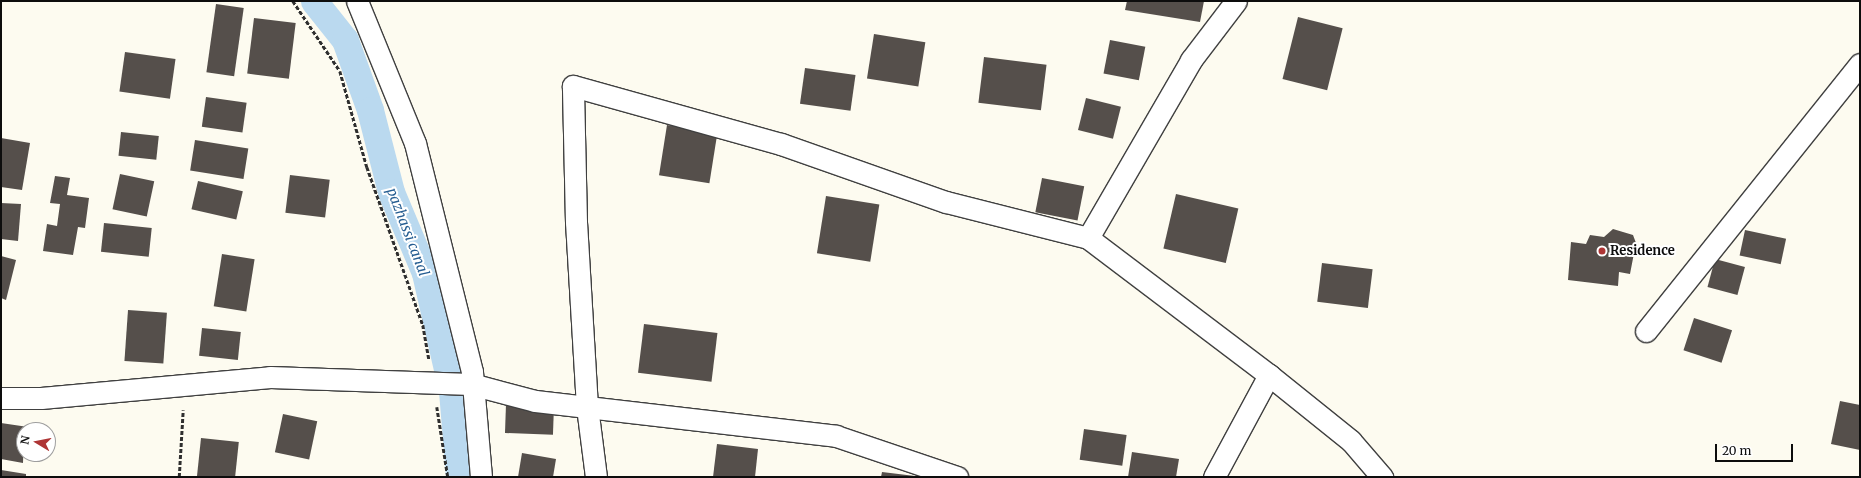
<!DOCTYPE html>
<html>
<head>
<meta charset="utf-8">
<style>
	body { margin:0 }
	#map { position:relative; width:1861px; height:478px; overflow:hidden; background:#fdfbf0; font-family:Merriweather,serif }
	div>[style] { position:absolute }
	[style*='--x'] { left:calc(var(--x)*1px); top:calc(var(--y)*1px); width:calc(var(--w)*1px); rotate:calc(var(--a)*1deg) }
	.canal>* { height:27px; margin:-13.5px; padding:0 13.5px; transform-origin:13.5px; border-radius:13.5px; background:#bad9ef }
	.building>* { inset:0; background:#554f4b; transform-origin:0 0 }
	.path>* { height:2.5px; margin-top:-1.25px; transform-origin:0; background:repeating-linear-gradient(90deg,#2f2f2f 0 4px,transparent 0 6px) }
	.roads { filter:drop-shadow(1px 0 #404040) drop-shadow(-1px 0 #404040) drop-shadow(0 1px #404040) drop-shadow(0 -1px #404040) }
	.street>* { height:21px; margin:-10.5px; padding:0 10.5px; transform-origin:10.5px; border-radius:10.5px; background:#fff }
	.dots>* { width:11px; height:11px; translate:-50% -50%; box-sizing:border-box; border:2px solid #fff; border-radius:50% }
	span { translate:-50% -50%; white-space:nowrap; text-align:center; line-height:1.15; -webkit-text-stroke:4px #fff; paint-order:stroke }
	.poi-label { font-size:13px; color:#0d0d0d; font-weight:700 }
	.left { translate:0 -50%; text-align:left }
	.water-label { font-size:14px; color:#255d91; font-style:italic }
	.frame { position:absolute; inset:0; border:2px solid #0d0d0d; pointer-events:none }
	.north { position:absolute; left:16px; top:422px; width:40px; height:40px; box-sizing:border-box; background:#fff; border:1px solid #9e9e9e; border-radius:50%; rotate:280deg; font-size:11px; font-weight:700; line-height:16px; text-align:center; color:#0d0d0d }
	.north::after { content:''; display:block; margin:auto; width:14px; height:18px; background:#ae3535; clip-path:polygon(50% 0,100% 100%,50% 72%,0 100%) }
	.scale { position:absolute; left:1715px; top:444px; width:78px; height:18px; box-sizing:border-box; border:2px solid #0d0d0d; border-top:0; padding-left:5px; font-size:12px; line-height:14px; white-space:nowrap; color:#0d0d0d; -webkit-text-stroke:3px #fff; paint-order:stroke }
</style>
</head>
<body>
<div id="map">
	<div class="canal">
		<div style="--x:314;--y:1;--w:50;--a:51.5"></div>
		<div style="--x:345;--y:40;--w:74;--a:70.3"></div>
		<div style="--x:370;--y:110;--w:85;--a:75.6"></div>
		<div style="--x:391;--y:192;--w:88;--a:67.2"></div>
		<div style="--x:425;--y:273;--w:121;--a:77.1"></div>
		<div style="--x:452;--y:391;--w:86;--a:85.3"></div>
	</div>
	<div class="building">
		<div style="clip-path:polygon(1127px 1px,1204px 1px,1200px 22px,1125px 10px)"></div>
		<div style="left:216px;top:4px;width:28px;height:69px;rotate:8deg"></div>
		<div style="left:1298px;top:17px;width:46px;height:64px;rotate:14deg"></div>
		<div style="left:254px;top:18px;width:42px;height:56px;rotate:7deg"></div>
		<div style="left:874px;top:34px;width:52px;height:45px;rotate:9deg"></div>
		<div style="left:1110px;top:40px;width:36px;height:34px;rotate:11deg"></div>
		<div style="left:125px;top:52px;width:51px;height:40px;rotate:8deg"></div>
		<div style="left:984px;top:57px;width:63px;height:46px;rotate:7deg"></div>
		<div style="left:805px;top:68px;width:51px;height:36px;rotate:8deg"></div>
		<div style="left:206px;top:97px;width:41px;height:30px;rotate:8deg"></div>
		<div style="left:1086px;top:98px;width:36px;height:33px;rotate:14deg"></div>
		<div style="left:667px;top:125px;width:51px;height:51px;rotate:9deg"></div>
		<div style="left:121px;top:132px;width:38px;height:24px;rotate:6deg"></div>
		<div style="clip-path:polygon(1px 138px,30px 143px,22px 190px,1px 187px)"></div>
		<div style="left:195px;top:140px;width:54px;height:31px;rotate:9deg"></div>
		<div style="left:120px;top:174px;width:35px;height:36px;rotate:12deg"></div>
		<div style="left:290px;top:175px;width:40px;height:38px;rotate:7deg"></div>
		<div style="clip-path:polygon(55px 176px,70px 178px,67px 195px,89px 198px,85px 228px,78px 227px,73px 255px,43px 251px,47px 224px,57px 226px,60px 204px,50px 203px)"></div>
		<div style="left:1042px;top:178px;width:43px;height:35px;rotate:11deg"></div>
		<div style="left:198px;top:181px;width:46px;height:29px;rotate:13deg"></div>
		<div style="left:1176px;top:194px;width:64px;height:56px;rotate:13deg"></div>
		<div style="left:826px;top:196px;width:54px;height:58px;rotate:9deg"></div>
		<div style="clip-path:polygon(1px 203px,21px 204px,18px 241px,1px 239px)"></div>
		<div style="left:104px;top:223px;width:48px;height:29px;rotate:6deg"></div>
		<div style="clip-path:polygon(1613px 229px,1633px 235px,1636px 243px,1630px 274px,1619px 272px,1618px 286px,1568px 280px,1571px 242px,1586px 244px,1590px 235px,1604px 237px)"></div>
		<div style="left:1745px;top:230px;width:42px;height:26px;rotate:12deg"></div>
		<div style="left:222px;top:254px;width:33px;height:53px;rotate:9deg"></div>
		<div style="clip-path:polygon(1px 256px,16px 260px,6px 300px,1px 298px)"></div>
		<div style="left:1715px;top:259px;width:31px;height:29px;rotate:15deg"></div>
		<div style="left:1322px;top:263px;width:51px;height:39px;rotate:7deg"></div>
		<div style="left:128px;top:310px;width:39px;height:51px;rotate:4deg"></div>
		<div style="left:1694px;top:318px;width:40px;height:34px;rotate:18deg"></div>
		<div style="left:644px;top:324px;width:74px;height:49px;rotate:7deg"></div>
		<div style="left:202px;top:328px;width:39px;height:28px;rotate:6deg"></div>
		<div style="clip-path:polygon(1840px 401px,1860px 405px,1860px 450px,1831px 444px)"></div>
		<div style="left:506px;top:404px;width:48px;height:29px;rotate:2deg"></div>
		<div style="left:283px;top:414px;width:35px;height:39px;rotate:12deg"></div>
		<div style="clip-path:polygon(1px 423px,28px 427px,28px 430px,24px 430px,23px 463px,1px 459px)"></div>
		<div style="left:1084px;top:429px;width:43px;height:31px;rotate:8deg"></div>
		<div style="left:201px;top:438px;width:38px;height:39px;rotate:6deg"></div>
		<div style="clip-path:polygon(717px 444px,758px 449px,755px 477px,713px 477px)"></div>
		<div style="clip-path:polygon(1132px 452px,1179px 459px,1176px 477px,1128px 477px)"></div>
		<div style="clip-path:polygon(522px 453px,556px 459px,553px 477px,518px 477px)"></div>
		<div style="clip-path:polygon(1px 470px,26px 474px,26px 477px,1px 477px)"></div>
		<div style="clip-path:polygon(882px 472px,915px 476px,915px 477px,881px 477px)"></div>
	</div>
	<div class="path">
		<div style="--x:293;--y:1;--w:84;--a:56.1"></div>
		<div style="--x:340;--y:71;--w:100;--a:74.3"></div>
		<div style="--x:367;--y:167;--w:168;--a:70.5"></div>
		<div style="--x:423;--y:325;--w:35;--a:80"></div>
		<div style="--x:437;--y:407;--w:71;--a:81.1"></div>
		<div style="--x:179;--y:477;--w:67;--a:-86.6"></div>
	</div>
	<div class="roads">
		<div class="street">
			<div style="--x:357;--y:1;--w:153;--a:67.8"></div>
			<div style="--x:415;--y:143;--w:236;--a:76"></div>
			<div style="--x:472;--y:372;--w:105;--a:85.1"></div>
			<div style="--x:1088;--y:238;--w:206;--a:-59.9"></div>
			<div style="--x:1191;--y:60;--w:74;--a:-52.7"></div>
			<div style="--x:1646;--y:331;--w:342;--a:-51.3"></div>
			<div style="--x:1;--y:398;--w:40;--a:0"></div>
			<div style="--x:41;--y:398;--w:230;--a:-5.2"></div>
			<div style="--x:270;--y:377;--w:201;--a:2"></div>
			<div style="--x:471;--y:384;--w:66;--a:14.9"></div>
			<div style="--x:535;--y:401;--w:303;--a:6.6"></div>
			<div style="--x:836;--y:436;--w:128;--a:18.7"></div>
			<div style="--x:596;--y:477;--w:71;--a:-97.3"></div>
			<div style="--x:587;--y:407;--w:185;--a:-93.4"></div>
			<div style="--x:576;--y:222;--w:136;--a:-91.3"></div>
			<div style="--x:573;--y:86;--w:216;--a:15.6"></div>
			<div style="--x:781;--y:144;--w:175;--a:19.4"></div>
			<div style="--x:946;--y:202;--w:146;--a:14.2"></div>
			<div style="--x:1088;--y:238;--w:227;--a:37.1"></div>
			<div style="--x:1214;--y:477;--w:116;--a:-61.7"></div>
			<div style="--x:1269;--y:375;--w:105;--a:38.8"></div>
			<div style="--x:1351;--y:441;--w:48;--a:49.3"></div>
		</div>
	</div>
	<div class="dots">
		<div style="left:1602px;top:251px;background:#ae3535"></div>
	</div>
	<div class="poi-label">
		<span class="left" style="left:1610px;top:251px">Residence</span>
	</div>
	<div class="water-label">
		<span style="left:408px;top:232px;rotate:69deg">pazhassi canal</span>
	</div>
	<div class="frame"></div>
	<div class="north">N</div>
	<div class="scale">20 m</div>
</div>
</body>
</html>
